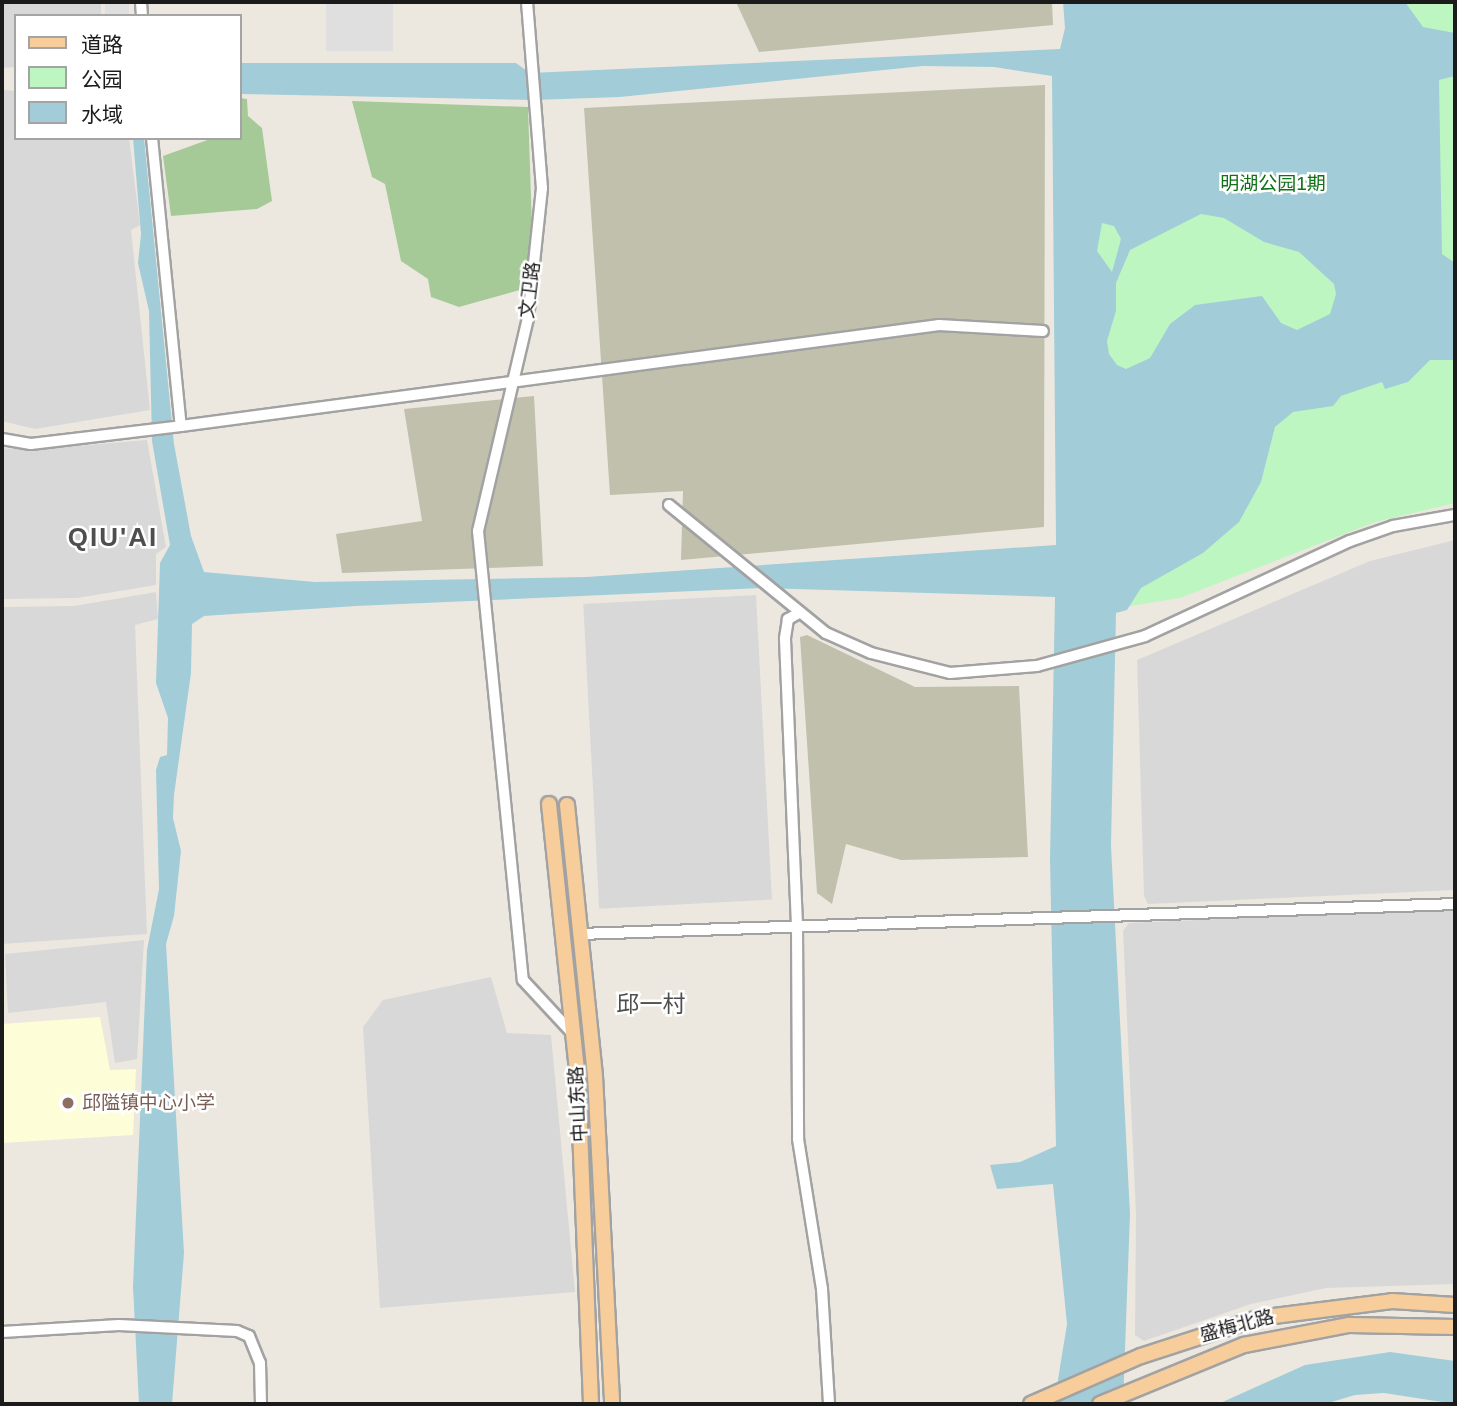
<!DOCTYPE html>
<html>
<head>
<meta charset="utf-8">
<style>
	body { margin:0 }
	#map { position:relative; width:1457px; height:1406px; overflow:hidden; background:#ece8e0; font-family:Helvetica,"Noto Sans SC",sans-serif }
	div>[style] { position:absolute }
	[style*='--x'] { left:calc(var(--x)*1px); top:calc(var(--y)*1px); width:calc(var(--w)*1px); rotate:calc(var(--a)*1deg) }
	.residential>* { inset:0; background:#d9d8d8; transform-origin:0 0 }
	.education>* { inset:0; background:#fdfdd8 }
	.construction>* { inset:0; background:#c0c0ad }
	.forest>* { inset:0; background:#a6ca97 }
	.park>* { inset:0; background:#bef6c2 }
	.parking>* { inset:0; background:#dfdfdf; transform-origin:0 0 }
	.water>* { inset:0; background:#a2cdd8 }
	.roads { filter:drop-shadow(2px 0 #a2a2a2) drop-shadow(-2px 0 #a2a2a2) drop-shadow(0 2px #a2a2a2) drop-shadow(0 -2px #a2a2a2) }
	.minor>* { height:10px; margin:-5px; padding:0 5px; transform-origin:5px; border-radius:5px; background:#fff }
	.major>* { height:14px; margin:-7px; padding:0 7px; transform-origin:7px; border-radius:7px; background:#f7ce9b }
	.dots>* { width:19px; height:19px; translate:-50% -50%; box-sizing:border-box; border:4px solid #fff; border-radius:50% }
	span { translate:-50% -50%; white-space:nowrap; text-align:center; line-height:1.15; -webkit-text-stroke:5px #fff; paint-order:stroke }
	.park-label { font-size:19px; color:#107117 }
	.street-label { font-size:19px; color:#1b1b1b }
	.education-label { font-size:19px; color:#785e54 }
	.left { translate:0 -50%; text-align:left }
	.quarter-label { font-size:23px; color:#4e4e4e }
	.district-label { font-size:26px; color:#4e4e4e; font-weight:700; letter-spacing:2px }
	.frame { position:absolute; inset:0; border:4px solid #1b1b1b; pointer-events:none }
	.legend { position:absolute; left:14px; top:14px; width:228px; height:126px; box-sizing:border-box; background:#fff; border:2px solid #a4a4a4; margin:0; padding:9px 12px; list-style:none; font-size:21px; color:#1b1b1b }
	.legend li { display:flex; align-items:center; gap:14px; height:35px }
	.legend b { width:35px; border:2px solid #a4a4a4 }
</style>
</head>
<body>
<div id="map">
	<div class="residential">
		<div style="clip-path:polygon(2px 2px,101px 2px,101px 16px,16px 16px,16px 67px,2px 68px)"></div>
		<div style="clip-path:polygon(2px 90px,16px 91px,16px 138px,129px 138px,140px 225px,131px 230px,150px 410px,35px 429px,2px 421px)"></div>
		<div style="clip-path:polygon(147px 440px,166px 547px,156px 554px,156px 585px,77px 598px,2px 599px,2px 448px,28px 450px)"></div>
		<div style="clip-path:polygon(1455px 540px,1455px 890px,1148px 904px,1144px 896px,1137px 660px,1370px 561px)"></div>
		<div style="clip-path:polygon(156px 592px,158px 619px,135px 625px,147px 934px,2px 944px,2px 607px,74px 606px)"></div>
		<div style="left:756px;top:595px;width:305px;height:173px;rotate:87deg"></div>
		<div style="clip-path:polygon(1455px 909px,1455px 1284px,1326px 1288px,1251px 1304px,1144px 1341px,1135px 1335px,1136px 1214px,1123px 931px,1129px 923px)"></div>
		<div style="clip-path:polygon(144px 940px,137px 1059px,115px 1063px,106px 1002px,8px 1013px,5px 954px)"></div>
		<div style="clip-path:polygon(491px 977px,507px 1033px,551px 1035px,575px 1292px,380px 1308px,363px 1027px,383px 1000px)"></div>
	</div>
	<div class="education">
		<div style="clip-path:polygon(100px 1017px,110px 1070px,136px 1069px,133px 1135px,2px 1143px,2px 1024px)"></div>
	</div>
	<div class="construction">
		<div style="clip-path:polygon(736px 2px,1052px 2px,1053px 25px,759px 52px)"></div>
		<div style="clip-path:polygon(1045px 85px,1044px 527px,681px 560px,683px 491px,610px 495px,584px 108px)"></div>
		<div style="clip-path:polygon(534px 396px,543px 566px,342px 573px,336px 534px,422px 521px,404px 409px)"></div>
		<div style="clip-path:polygon(807px 635px,915px 687px,1019px 686px,1028px 857px,901px 860px,846px 844px,832px 904px,817px 893px,800px 637px)"></div>
	</div>
	<div class="forest">
		<div style="clip-path:polygon(240px 98px,247px 99px,248px 116px,262px 128px,272px 201px,257px 209px,171px 216px,163px 156px,213px 138px,240px 138px)"></div>
		<div style="clip-path:polygon(352px 101px,528px 107px,534px 286px,459px 307px,431px 297px,428px 279px,401px 261px,385px 184px,372px 177px)"></div>
	</div>
	<div class="park">
		<div style="clip-path:polygon(1088px 2px,1455px 2px,1455px 503px,1375px 522px,1180px 598px,1125px 607px,1092px 247px)"></div>
	</div>
	<div class="parking">
		<div style="left:105px;top:2px;width:24px;height:14px"></div>
		<div style="left:326px;top:2px;width:67px;height:49px"></div>
	</div>
	<div class="water">
		<div style="clip-path:polygon(evenodd,1063px 2px,1405px 2px,1423px 27px,1455px 33px,1455px 76px,1439px 80px,1442px 254px,1455px 263px,1455px 360px,1430px 360px,1408px 382px,1385px 389px,1382px 382px,1341px 396px,1333px 406px,1293px 412px,1275px 427px,1261px 482px,1239px 522px,1203px 553px,1141px 588px,1127px 610px,1116px 613px,1111px 846px,1130px 1214px,1123px 1404px,1054px 1404px,1067px 1324px,1053px 1184px,997px 1189px,990px 1165px,1020px 1162px,1056px 1146px,1050px 859px,1055px 597px,762px 588px,356px 606px,204px 616px,192px 624px,191px 673px,174px 795px,173px 818px,181px 851px,174px 916px,166px 944px,184px 1253px,172px 1404px,139px 1404px,133px 1287px,147px 950px,159px 889px,156px 770px,160px 757px,167px 755px,168px 718px,156px 683px,160px 563px,170px 545px,152px 441px,149px 311px,138px 263px,141px 234px,133px 138px,144px 138px,174px 444px,191px 536px,204px 572px,315px 582px,586px 577px,1056px 545px,1052px 76px,994px 67px,923px 66px,620px 97px,535px 100px,240px 94px,240px 63px,516px 63px,530px 73px,1060px 49px,1065px 28px,1063px 2px,1201px 214px,1224px 218px,1264px 242px,1299px 252px,1334px 284px,1336px 294px,1330px 314px,1297px 330px,1281px 323px,1262px 296px,1195px 305px,1170px 324px,1150px 358px,1126px 369px,1117px 365px,1109px 354px,1107px 341px,1116px 311px,1116px 283px,1130px 250px,1201px 214px,1063px 2px,1102px 223px,1114px 226px,1121px 239px,1112px 272px,1097px 251px,1102px 223px)"></div>
		<div style="clip-path:polygon(1390px 1352px,1455px 1361px,1455px 1404px,1384px 1393px,1355px 1395px,1325px 1404px,1218px 1404px,1305px 1365px)"></div>
	</div>
	<div class="roads">
		<div class="minor">
			<div style="--x:141;--y:2;--w:14;--a:86"></div>
			<div style="--x:527;--y:2;--w:187;--a:85.4"></div>
			<div style="--x:542;--y:188;--w:131;--a:96.1"></div>
			<div style="--x:528;--y:318;--w:219;--a:103.2"></div>
			<div style="--x:478;--y:531;--w:451;--a:84.3"></div>
			<div style="--x:523;--y:980;--w:74;--a:47.2"></div>
			<div style="--x:152;--y:138;--w:289;--a:84.3"></div>
			<div style="--x:2;--y:439;--w:29;--a:10"></div>
			<div style="--x:31;--y:444;--w:151;--a:-6.8"></div>
			<div style="--x:181;--y:426;--w:765;--a:-7.59"></div>
			<div style="--x:939;--y:325;--w:104;--a:3.3"></div>
			<div style="--x:669;--y:505;--w:203;--a:39.2"></div>
			<div style="--x:826;--y:633;--w:49;--a:24"></div>
			<div style="--x:871;--y:653;--w:81;--a:14.2"></div>
			<div style="--x:950;--y:673;--w:87;--a:-4.6"></div>
			<div style="--x:1037;--y:666;--w:112;--a:-15.5"></div>
			<div style="--x:1145;--y:636;--w:226;--a:-24.9"></div>
			<div style="--x:1350;--y:541;--w:46;--a:-19.2"></div>
			<div style="--x:1393;--y:526;--w:63;--a:-10.1"></div>
			<div style="--x:799;--y:613;--w:13;--a:151"></div>
			<div style="--x:788;--y:619;--w:20;--a:99"></div>
			<div style="--x:785;--y:639;--w:288;--a:87.6"></div>
			<div style="--x:797;--y:927;--w:212;--a:89.7"></div>
			<div style="--x:798;--y:1139;--w:152;--a:80.9"></div>
			<div style="--x:822;--y:1289;--w:115;--a:86.5"></div>
			<div style="--x:580;--y:934;--w:876;--a:-1.96"></div>
			<div style="--x:2;--y:1332;--w:117;--a:-3.4"></div>
			<div style="--x:119;--y:1325;--w:118;--a:2.9"></div>
			<div style="--x:237;--y:1331;--w:13;--a:23"></div>
			<div style="--x:249;--y:1336;--w:29;--a:68"></div>
			<div style="--x:260;--y:1363;--w:41;--a:88.6"></div>
		</div>
		<div class="major">
			<div style="--x:549;--y:804;--w:277;--a:84"></div>
			<div style="--x:578;--y:1079;--w:325;--a:87.7"></div>
			<div style="--x:567;--y:805;--w:272;--a:84.1"></div>
			<div style="--x:595;--y:1076;--w:328;--a:87"></div>
			<div style="--x:1031;--y:1404;--w:120;--a:-23.6"></div>
			<div style="--x:1141;--y:1356;--w:123;--a:-18"></div>
			<div style="--x:1258;--y:1318;--w:135;--a:-7.2"></div>
			<div style="--x:1392;--y:1301;--w:63;--a:3.6"></div>
			<div style="--x:1100;--y:1404;--w:156;--a:-22.3"></div>
			<div style="--x:1244;--y:1345;--w:107;--a:-10.8"></div>
			<div style="--x:1349;--y:1325;--w:106;--a:1.1"></div>
		</div>
	</div>
	<div class="dots">
		<div style="left:68px;top:1103px;background:#8d6e63"></div>
	</div>
	<div class="park-label">
		<span style="left:1273px;top:184px">明湖公园1期</span>
	</div>
	<div class="street-label">
		<span style="left:530px;top:290px;rotate:-83deg">文卫路</span>
		<span style="left:578px;top:1104px;rotate:-93deg">中山东路</span>
		<span style="left:1237px;top:1326px;rotate:-15deg">盛梅北路</span>
	</div>
	<div class="education-label">
		<span class="left" style="left:82px;top:1103px">邱隘镇中心小学</span>
	</div>
	<div class="quarter-label">
		<span style="left:651px;top:1004px">邱一村</span>
	</div>
	<div class="district-label">
		<span style="left:113px;top:538px">QIU'AI</span>
	</div>
	<div class="frame"></div>
	<ul class="legend">
	<li><b style="height:9px;background:#f7ce9b"></b>道路</li>
	<li><b style="height:19px;background:#bef6c2"></b>公园</li>
	<li><b style="height:19px;background:#a2cdd8"></b>水域</li>
	</ul>
</div>
</body>
</html>
